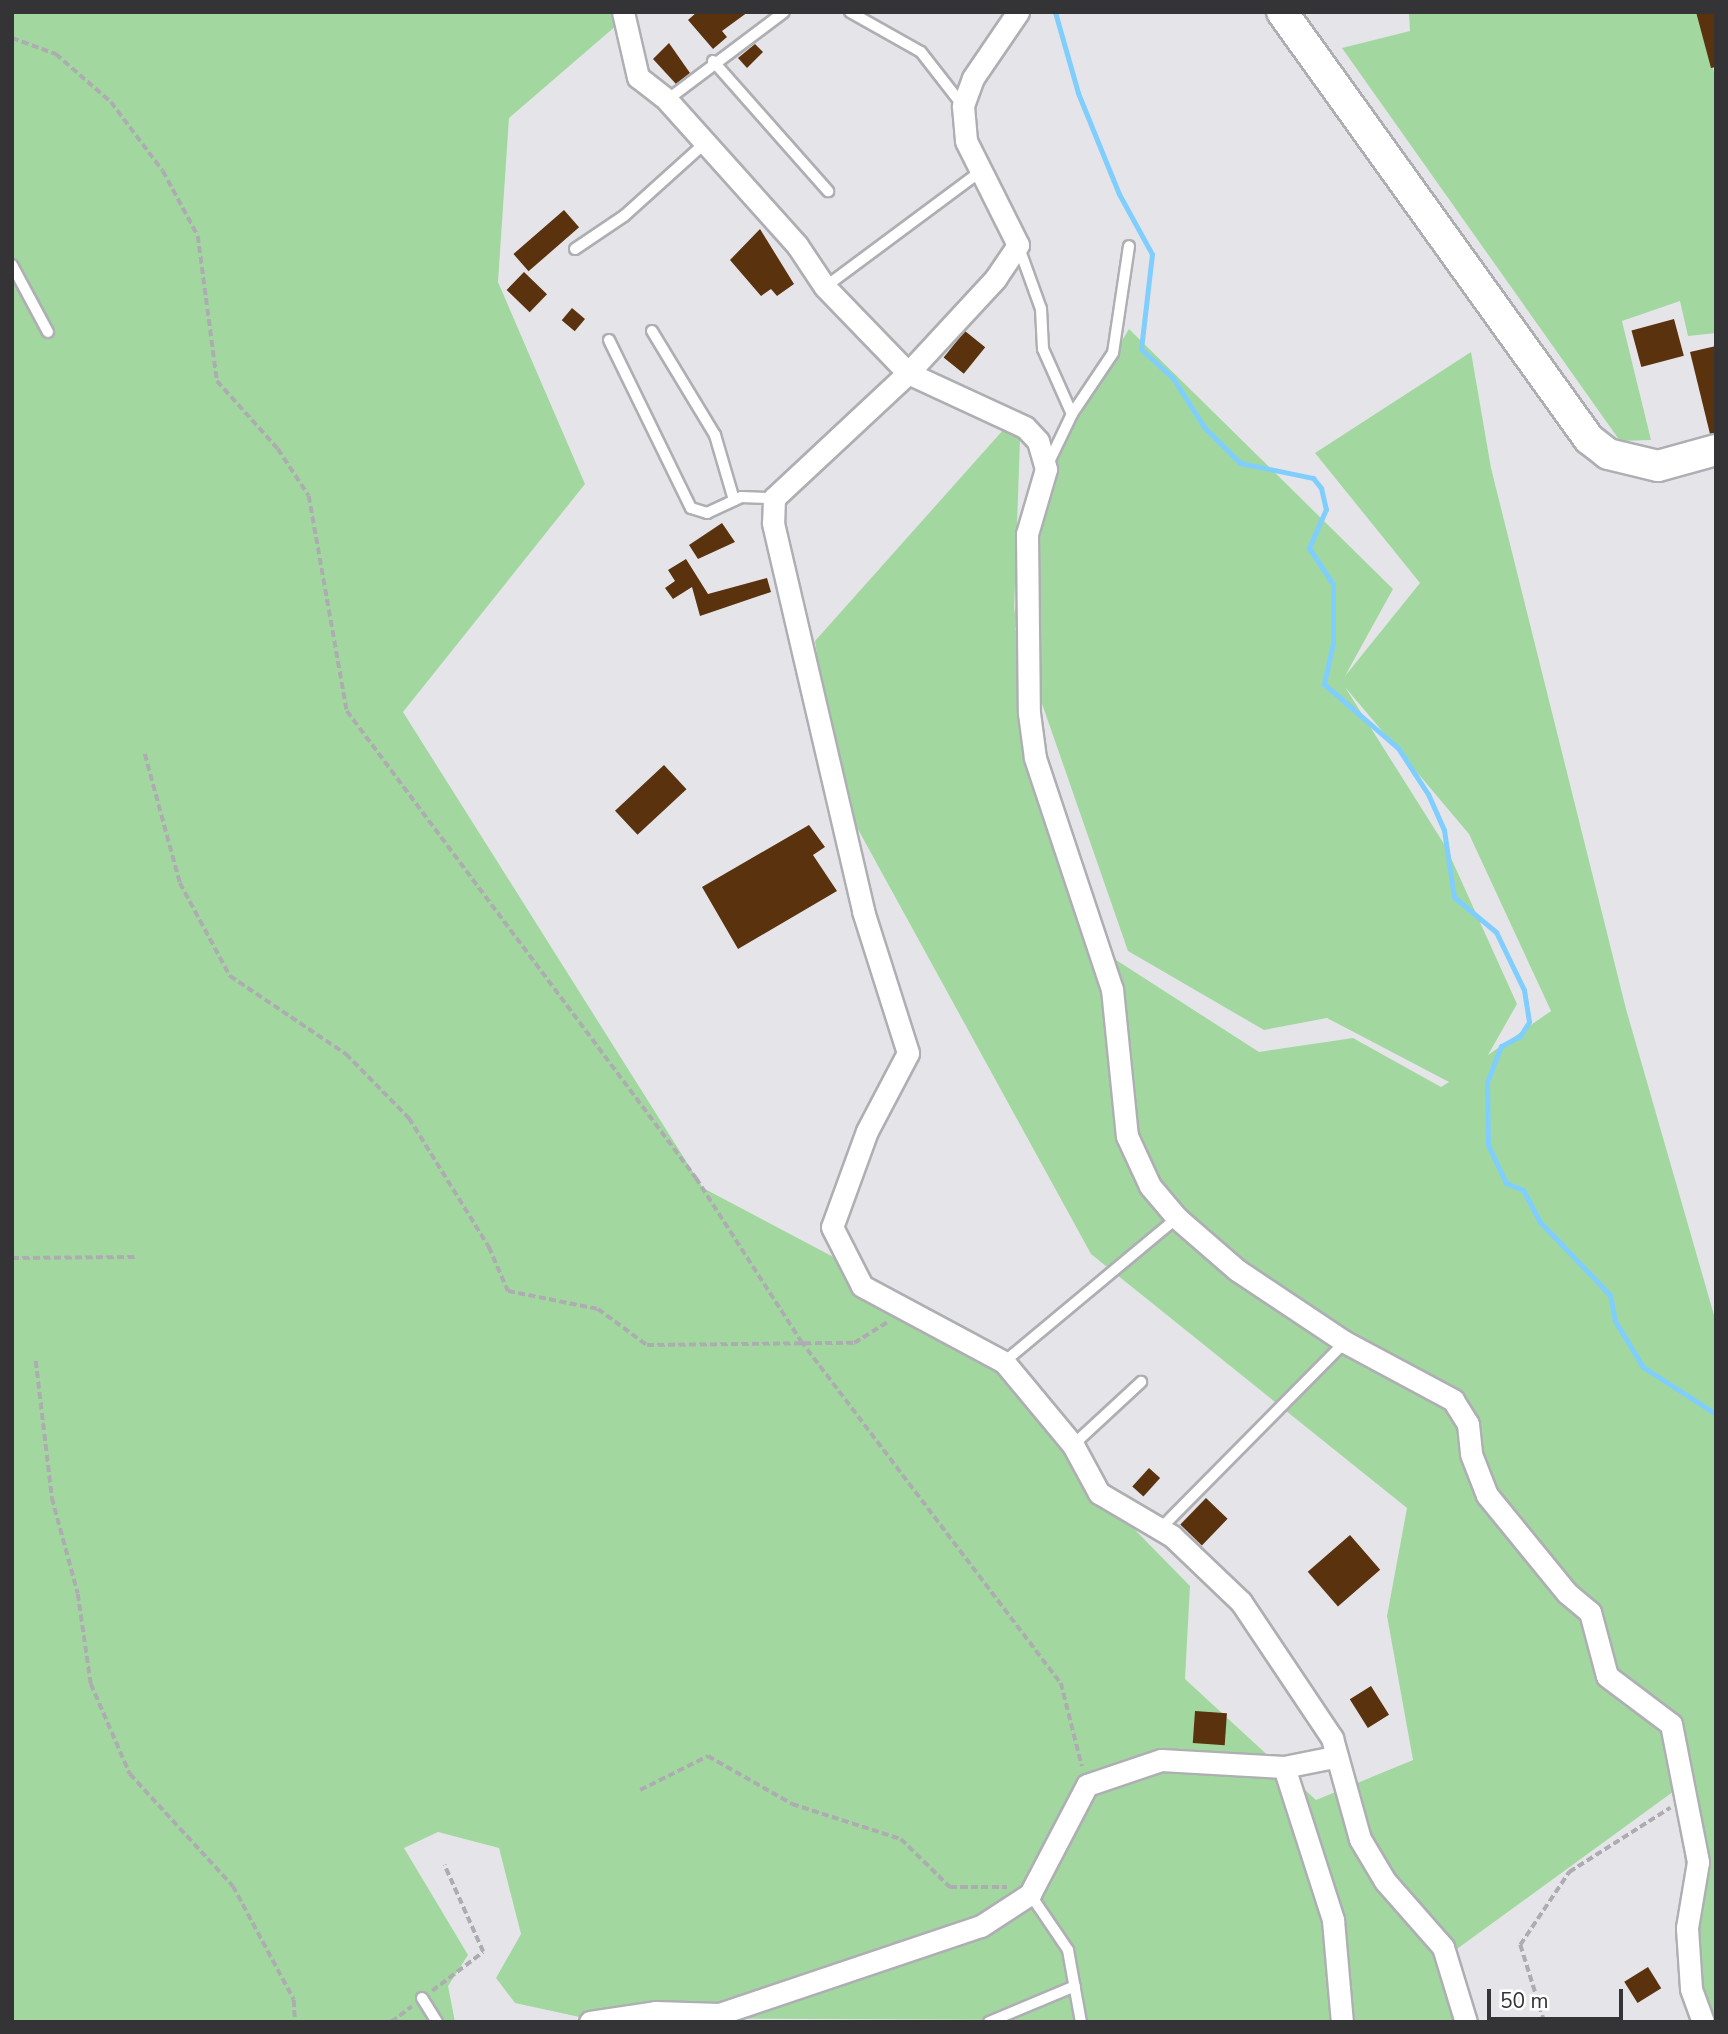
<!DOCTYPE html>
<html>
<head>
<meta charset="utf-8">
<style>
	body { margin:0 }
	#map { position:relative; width:1728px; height:2034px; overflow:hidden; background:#e5e5e9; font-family:"Nunito Sans",sans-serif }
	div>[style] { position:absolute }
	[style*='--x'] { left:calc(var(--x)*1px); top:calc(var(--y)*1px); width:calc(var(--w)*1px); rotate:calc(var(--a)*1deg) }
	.green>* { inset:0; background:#a2d8a0 }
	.stream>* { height:5px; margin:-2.5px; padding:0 2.5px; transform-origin:2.5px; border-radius:2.5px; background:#80cefd }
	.building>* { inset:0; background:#5b320e; transform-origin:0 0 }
	.path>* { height:3.5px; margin-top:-1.75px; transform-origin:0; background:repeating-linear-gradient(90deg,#adadb1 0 7px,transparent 0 10.5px) }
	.roads { filter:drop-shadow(2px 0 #aeafb3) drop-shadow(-2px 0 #aeafb3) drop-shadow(0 2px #aeafb3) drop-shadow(0 -2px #aeafb3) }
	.lane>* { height:10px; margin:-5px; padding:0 5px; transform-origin:5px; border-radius:5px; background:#fff }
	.street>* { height:21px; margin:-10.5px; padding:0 10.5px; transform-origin:10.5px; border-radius:10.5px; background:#fff }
	.secondary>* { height:30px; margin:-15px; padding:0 15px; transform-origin:15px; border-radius:15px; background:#fff }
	span { translate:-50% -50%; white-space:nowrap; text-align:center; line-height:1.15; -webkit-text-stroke:7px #fff; paint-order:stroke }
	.frame { position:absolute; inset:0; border:14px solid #343436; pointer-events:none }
	.scale { position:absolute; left:1487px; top:1989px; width:136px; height:32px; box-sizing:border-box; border:4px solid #343436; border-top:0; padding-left:9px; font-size:21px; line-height:24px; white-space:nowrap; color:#343436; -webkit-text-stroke:5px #fff; paint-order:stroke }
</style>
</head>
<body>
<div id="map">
	<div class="green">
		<div style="clip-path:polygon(evenodd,12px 12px,632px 12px,509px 118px,498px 282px,585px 484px,403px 712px,703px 1188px,981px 1335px,1073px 1445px,1099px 1493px,1190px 1586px,1185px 1679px,1316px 1800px,1413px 1760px,1387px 1616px,1407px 1508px,1091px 1254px,837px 791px,815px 641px,1021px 410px,1014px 613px,1051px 459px,1129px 329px,1393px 589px,1345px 676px,1420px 583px,1315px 453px,1471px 352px,1491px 468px,1626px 1009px,1716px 1322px,1716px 2022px,1703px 2022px,1691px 1989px,1681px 1786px,1439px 1962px,1458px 2022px,584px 2018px,515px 2003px,496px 1978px,521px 1934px,499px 1848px,438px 1832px,404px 1848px,468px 1955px,448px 1986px,455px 2022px,12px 2022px,12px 12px,1015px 626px,1128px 951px,1264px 1030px,1327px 1018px,1449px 1082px,1441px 1087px,1353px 1038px,1259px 1052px,1099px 949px,1057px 828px,1015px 626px,12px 12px,1345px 687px,1469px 834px,1551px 1011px,1488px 1055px,1517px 1004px,1446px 847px,1345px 687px)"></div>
		<div style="clip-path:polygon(1409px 12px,1703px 12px,1716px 84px,1716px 333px,1688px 336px,1680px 301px,1622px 321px,1651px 440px,1620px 441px,1342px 48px,1410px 31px)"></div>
	</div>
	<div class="stream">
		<div style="--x:1055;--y:12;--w:84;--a:74.1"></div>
		<div style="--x:1078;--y:93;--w:109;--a:67.9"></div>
		<div style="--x:1119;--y:194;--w:68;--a:61.2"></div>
		<div style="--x:1152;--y:254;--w:96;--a:96.6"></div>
		<div style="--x:1141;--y:349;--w:43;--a:42.2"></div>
		<div style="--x:1173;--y:378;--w:58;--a:57.7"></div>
		<div style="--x:1204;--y:427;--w:51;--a:45"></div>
		<div style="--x:1240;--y:463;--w:75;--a:11.6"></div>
		<div style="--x:1313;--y:478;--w:13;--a:51"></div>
		<div style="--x:1321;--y:488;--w:22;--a:77"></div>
		<div style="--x:1326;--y:509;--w:43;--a:113.6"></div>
		<div style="--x:1309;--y:548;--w:43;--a:56.3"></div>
		<div style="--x:1333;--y:584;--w:59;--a:90"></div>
		<div style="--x:1333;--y:643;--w:42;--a:102.4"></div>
		<div style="--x:1324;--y:684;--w:98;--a:40.9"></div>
		<div style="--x:1398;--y:748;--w:55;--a:56.9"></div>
		<div style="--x:1428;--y:794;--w:39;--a:66"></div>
		<div style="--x:1444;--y:830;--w:68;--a:81.5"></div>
		<div style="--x:1454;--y:897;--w:55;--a:39.8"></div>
		<div style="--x:1496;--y:932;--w:64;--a:64.2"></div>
		<div style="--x:1524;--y:990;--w:32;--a:81"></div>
		<div style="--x:1529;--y:1022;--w:17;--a:123"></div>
		<div style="--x:1520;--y:1036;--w:21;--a:152"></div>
		<div style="--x:1501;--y:1046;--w:39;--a:111"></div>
		<div style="--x:1487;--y:1082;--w:63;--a:89.1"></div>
		<div style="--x:1488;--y:1145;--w:42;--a:64.7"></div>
		<div style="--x:1506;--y:1183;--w:18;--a:22"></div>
		<div style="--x:1523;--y:1190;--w:36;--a:62"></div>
		<div style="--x:1540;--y:1222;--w:101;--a:46.2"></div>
		<div style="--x:1610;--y:1295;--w:26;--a:79"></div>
		<div style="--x:1615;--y:1321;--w:54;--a:58.7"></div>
		<div style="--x:1643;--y:1367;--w:87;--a:32.8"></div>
	</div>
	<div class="building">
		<div style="clip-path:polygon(697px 12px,748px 12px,722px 31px,727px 37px,713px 49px,688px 20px)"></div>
		<div style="clip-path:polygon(1696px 12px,1716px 12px,1716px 67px,1711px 68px)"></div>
		<div style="clip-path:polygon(669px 43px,690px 73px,676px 84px,653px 59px)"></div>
		<div style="clip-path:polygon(755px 44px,763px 52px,747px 68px,738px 58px)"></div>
		<div style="left:564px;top:210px;width:23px;height:67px;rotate:49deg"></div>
		<div style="clip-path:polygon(760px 229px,794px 284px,777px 296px,771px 289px,761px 296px,730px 260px)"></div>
		<div style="left:524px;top:272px;width:32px;height:25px;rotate:44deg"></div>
		<div style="left:572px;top:308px;width:17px;height:16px;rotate:40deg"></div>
		<div style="left:1674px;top:319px;width:38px;height:44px;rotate:75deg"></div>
		<div style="left:965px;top:331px;width:26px;height:34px;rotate:39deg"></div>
		<div style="clip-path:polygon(1716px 346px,1716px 433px,1710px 434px,1690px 352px)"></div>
		<div style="clip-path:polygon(722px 523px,735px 542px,698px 559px,689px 545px)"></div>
		<div style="clip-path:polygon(686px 559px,708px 594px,767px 578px,771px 592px,700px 616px,692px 587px,673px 599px,665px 588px,675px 581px,668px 570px)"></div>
		<div style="left:664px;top:765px;width:33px;height:67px;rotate:47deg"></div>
		<div style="clip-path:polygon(809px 825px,825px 847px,813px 855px,837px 891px,738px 949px,702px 887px)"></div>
		<div style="left:1149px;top:1468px;width:15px;height:25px;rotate:42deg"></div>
		<div style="left:1206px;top:1498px;width:30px;height:37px;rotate:44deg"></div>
		<div style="left:1350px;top:1535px;width:46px;height:56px;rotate:49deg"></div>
		<div style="left:1371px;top:1686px;width:34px;height:25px;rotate:58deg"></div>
		<div style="left:1195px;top:1711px;width:32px;height:32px;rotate:4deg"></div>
		<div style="left:1648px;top:1967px;width:25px;height:28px;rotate:58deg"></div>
	</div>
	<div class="path">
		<div style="--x:12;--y:38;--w:47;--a:20"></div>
		<div style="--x:56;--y:54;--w:73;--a:41.1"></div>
		<div style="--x:111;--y:102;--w:86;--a:53"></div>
		<div style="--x:163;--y:171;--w:74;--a:61.7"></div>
		<div style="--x:198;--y:236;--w:146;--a:82.5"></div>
		<div style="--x:217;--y:381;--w:91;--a:48.1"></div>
		<div style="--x:278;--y:449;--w:56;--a:56.6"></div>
		<div style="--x:309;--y:496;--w:218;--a:80"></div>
		<div style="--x:347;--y:711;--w:583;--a:53.23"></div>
		<div style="--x:696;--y:1178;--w:194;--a:57.2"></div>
		<div style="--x:801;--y:1341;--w:430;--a:52.8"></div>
		<div style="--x:1061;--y:1683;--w:86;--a:75.8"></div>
		<div style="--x:145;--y:754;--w:134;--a:74.8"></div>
		<div style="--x:180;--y:883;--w:106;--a:61.7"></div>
		<div style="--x:230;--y:976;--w:140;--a:33.9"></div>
		<div style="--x:346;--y:1054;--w:90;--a:45.5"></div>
		<div style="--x:409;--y:1118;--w:152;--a:58.2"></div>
		<div style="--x:489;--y:1247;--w:48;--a:66.6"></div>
		<div style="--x:508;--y:1291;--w:92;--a:11.3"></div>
		<div style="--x:598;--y:1309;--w:61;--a:36.3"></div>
		<div style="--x:647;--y:1345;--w:207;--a:-0.6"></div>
		<div style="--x:854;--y:1343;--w:39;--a:-32"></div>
		<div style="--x:12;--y:1258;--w:124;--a:-0.5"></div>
		<div style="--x:36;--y:1361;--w:138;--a:83.3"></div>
		<div style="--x:52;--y:1498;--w:99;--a:74.8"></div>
		<div style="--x:78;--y:1594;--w:91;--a:81.8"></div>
		<div style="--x:91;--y:1684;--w:98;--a:66.6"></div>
		<div style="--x:130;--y:1774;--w:152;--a:47.4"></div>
		<div style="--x:233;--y:1886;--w:129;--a:61.8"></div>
		<div style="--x:294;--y:2000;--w:22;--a:87"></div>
		<div style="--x:640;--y:1790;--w:76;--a:-26.6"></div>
		<div style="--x:708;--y:1756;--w:97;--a:29.7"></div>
		<div style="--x:792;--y:1804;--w:114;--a:17.8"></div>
		<div style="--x:901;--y:1839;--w:69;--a:44.4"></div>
		<div style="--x:950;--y:1887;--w:57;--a:0"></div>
		<div style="--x:432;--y:1991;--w:64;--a:-37.4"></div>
		<div style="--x:483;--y:1952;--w:95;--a:-114.1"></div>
		<div style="--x:391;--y:2022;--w:26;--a:-37"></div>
		<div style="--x:1544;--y:2022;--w:81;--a:-107.3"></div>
		<div style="--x:1520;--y:1945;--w:88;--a:-56.1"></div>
		<div style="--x:1569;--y:1872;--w:120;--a:-32.4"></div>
	</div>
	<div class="roads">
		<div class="lane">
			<div style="--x:850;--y:12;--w:81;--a:29.4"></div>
			<div style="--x:921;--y:52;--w:68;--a:52.1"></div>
			<div style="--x:713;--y:61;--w:174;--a:48.5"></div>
			<div style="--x:667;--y:100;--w:146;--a:-36.9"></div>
			<div style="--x:1018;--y:245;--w:68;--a:70.2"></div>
			<div style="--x:1041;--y:309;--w:40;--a:87.1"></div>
			<div style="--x:1043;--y:349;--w:71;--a:66"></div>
			<div style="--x:1072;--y:414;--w:55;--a:115.6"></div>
			<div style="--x:575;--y:249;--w:59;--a:-34"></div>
			<div style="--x:624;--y:216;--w:109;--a:-42"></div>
			<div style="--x:12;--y:265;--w:76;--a:61.8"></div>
			<div style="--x:825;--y:287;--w:194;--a:-36.6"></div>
			<div style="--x:652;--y:331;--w:122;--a:58.8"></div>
			<div style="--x:715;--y:435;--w:68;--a:73.7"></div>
			<div style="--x:609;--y:340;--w:187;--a:64"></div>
			<div style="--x:691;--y:508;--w:17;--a:17"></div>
			<div style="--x:707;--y:513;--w:38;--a:-25"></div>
			<div style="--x:741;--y:497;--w:33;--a:2"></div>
			<div style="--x:1072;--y:414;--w:73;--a:-56.1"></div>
			<div style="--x:1113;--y:353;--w:108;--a:-81.5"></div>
			<div style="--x:1004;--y:1362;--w:225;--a:-39.8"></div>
			<div style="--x:1073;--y:1445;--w:93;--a:-42.8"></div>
			<div style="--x:1160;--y:1529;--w:263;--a:-45.3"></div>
			<div style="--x:1030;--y:1894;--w:68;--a:55.8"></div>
			<div style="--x:1068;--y:1950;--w:73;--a:79.8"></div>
			<div style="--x:422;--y:1998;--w:28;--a:58"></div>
			<div style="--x:989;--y:2022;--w:93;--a:-22.7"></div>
		</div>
		<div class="street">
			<div style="--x:623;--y:12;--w:67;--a:77"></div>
			<div style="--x:638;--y:77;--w:37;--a:38"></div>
			<div style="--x:667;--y:100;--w:195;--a:48.1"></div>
			<div style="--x:797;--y:245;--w:50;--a:56.3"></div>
			<div style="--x:825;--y:287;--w:120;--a:46"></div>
			<div style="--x:908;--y:373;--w:129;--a:24.8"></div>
			<div style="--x:1025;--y:427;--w:19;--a:47"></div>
			<div style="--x:1038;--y:441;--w:29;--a:74"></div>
			<div style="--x:1046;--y:469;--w:68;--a:106.3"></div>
			<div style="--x:1027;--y:534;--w:179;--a:89.4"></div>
			<div style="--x:1029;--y:713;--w:45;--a:82.4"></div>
			<div style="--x:1035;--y:758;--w:243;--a:71.6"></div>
			<div style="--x:1112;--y:989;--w:148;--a:84.2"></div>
			<div style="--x:1127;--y:1136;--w:55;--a:65.3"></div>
			<div style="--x:1150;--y:1186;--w:42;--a:49.8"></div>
			<div style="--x:1177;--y:1218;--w:79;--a:40.9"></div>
			<div style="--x:1237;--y:1270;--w:130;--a:33.7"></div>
			<div style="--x:1345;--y:1342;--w:123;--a:28.2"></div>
			<div style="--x:1453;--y:1400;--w:28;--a:58"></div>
			<div style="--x:1468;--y:1424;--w:30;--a:84"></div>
			<div style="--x:1471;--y:1454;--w:44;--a:68.7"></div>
			<div style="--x:1487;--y:1495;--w:127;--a:50.8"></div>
			<div style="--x:1567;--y:1593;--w:30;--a:40"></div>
			<div style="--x:1590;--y:1612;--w:66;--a:75.1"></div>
			<div style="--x:1607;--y:1676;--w:80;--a:36.9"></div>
			<div style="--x:1671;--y:1724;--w:141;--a:78.9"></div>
			<div style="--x:1698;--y:1862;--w:67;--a:99.5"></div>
			<div style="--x:1687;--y:1928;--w:61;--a:86.2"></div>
			<div style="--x:1691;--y:1989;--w:35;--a:70"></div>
			<div style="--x:1018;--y:12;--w:80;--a:124.3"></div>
			<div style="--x:973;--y:78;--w:30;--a:110"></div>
			<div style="--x:963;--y:106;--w:35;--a:85"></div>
			<div style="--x:966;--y:141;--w:116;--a:63.4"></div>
			<div style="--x:1018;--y:245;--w:40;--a:124"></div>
			<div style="--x:996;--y:278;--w:129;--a:132.8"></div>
			<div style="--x:908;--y:373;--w:183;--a:137"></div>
			<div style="--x:774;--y:498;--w:25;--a:92"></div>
			<div style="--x:773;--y:523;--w:398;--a:76.9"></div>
			<div style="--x:863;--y:911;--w:149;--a:72.4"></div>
			<div style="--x:908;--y:1053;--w:88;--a:117.7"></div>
			<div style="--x:867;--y:1131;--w:102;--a:110"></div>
			<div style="--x:832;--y:1227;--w:66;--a:63"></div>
			<div style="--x:862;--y:1286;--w:161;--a:28.2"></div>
			<div style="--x:1004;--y:1362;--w:108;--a:50.3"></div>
			<div style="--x:1073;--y:1445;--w:55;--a:61.6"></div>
			<div style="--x:1099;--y:1493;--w:85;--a:30.5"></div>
			<div style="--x:1172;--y:1536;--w:95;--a:43.7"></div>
			<div style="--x:1241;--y:1602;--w:164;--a:56.2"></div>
			<div style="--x:1332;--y:1738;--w:105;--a:74.5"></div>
			<div style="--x:1360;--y:1839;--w:49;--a:59.2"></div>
			<div style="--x:1385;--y:1881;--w:88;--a:48.7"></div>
			<div style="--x:1443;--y:1947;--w:78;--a:73"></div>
			<div style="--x:1284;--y:1767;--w:51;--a:-11.3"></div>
			<div style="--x:590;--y:2022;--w:66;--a:-8.7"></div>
			<div style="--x:655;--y:2012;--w:64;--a:1.8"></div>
			<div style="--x:719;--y:2014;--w:276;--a:-18.6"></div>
			<div style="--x:981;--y:1926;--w:59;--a:-33.1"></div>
			<div style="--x:1030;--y:1894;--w:123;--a:-62.4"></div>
			<div style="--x:1087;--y:1785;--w:78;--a:-18.7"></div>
			<div style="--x:1161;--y:1760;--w:123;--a:3.3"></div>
			<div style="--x:1284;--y:1767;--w:161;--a:72.2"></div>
			<div style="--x:1333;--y:1920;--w:102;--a:85"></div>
		</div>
		<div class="secondary">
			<div style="--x:1282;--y:12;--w:526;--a:54.29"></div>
			<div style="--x:1589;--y:439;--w:24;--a:38"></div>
			<div style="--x:1608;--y:454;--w:51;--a:13.5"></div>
			<div style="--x:1658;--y:466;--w:60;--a:-15.4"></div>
		</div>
	</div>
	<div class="frame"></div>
	<div class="scale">50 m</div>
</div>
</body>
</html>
